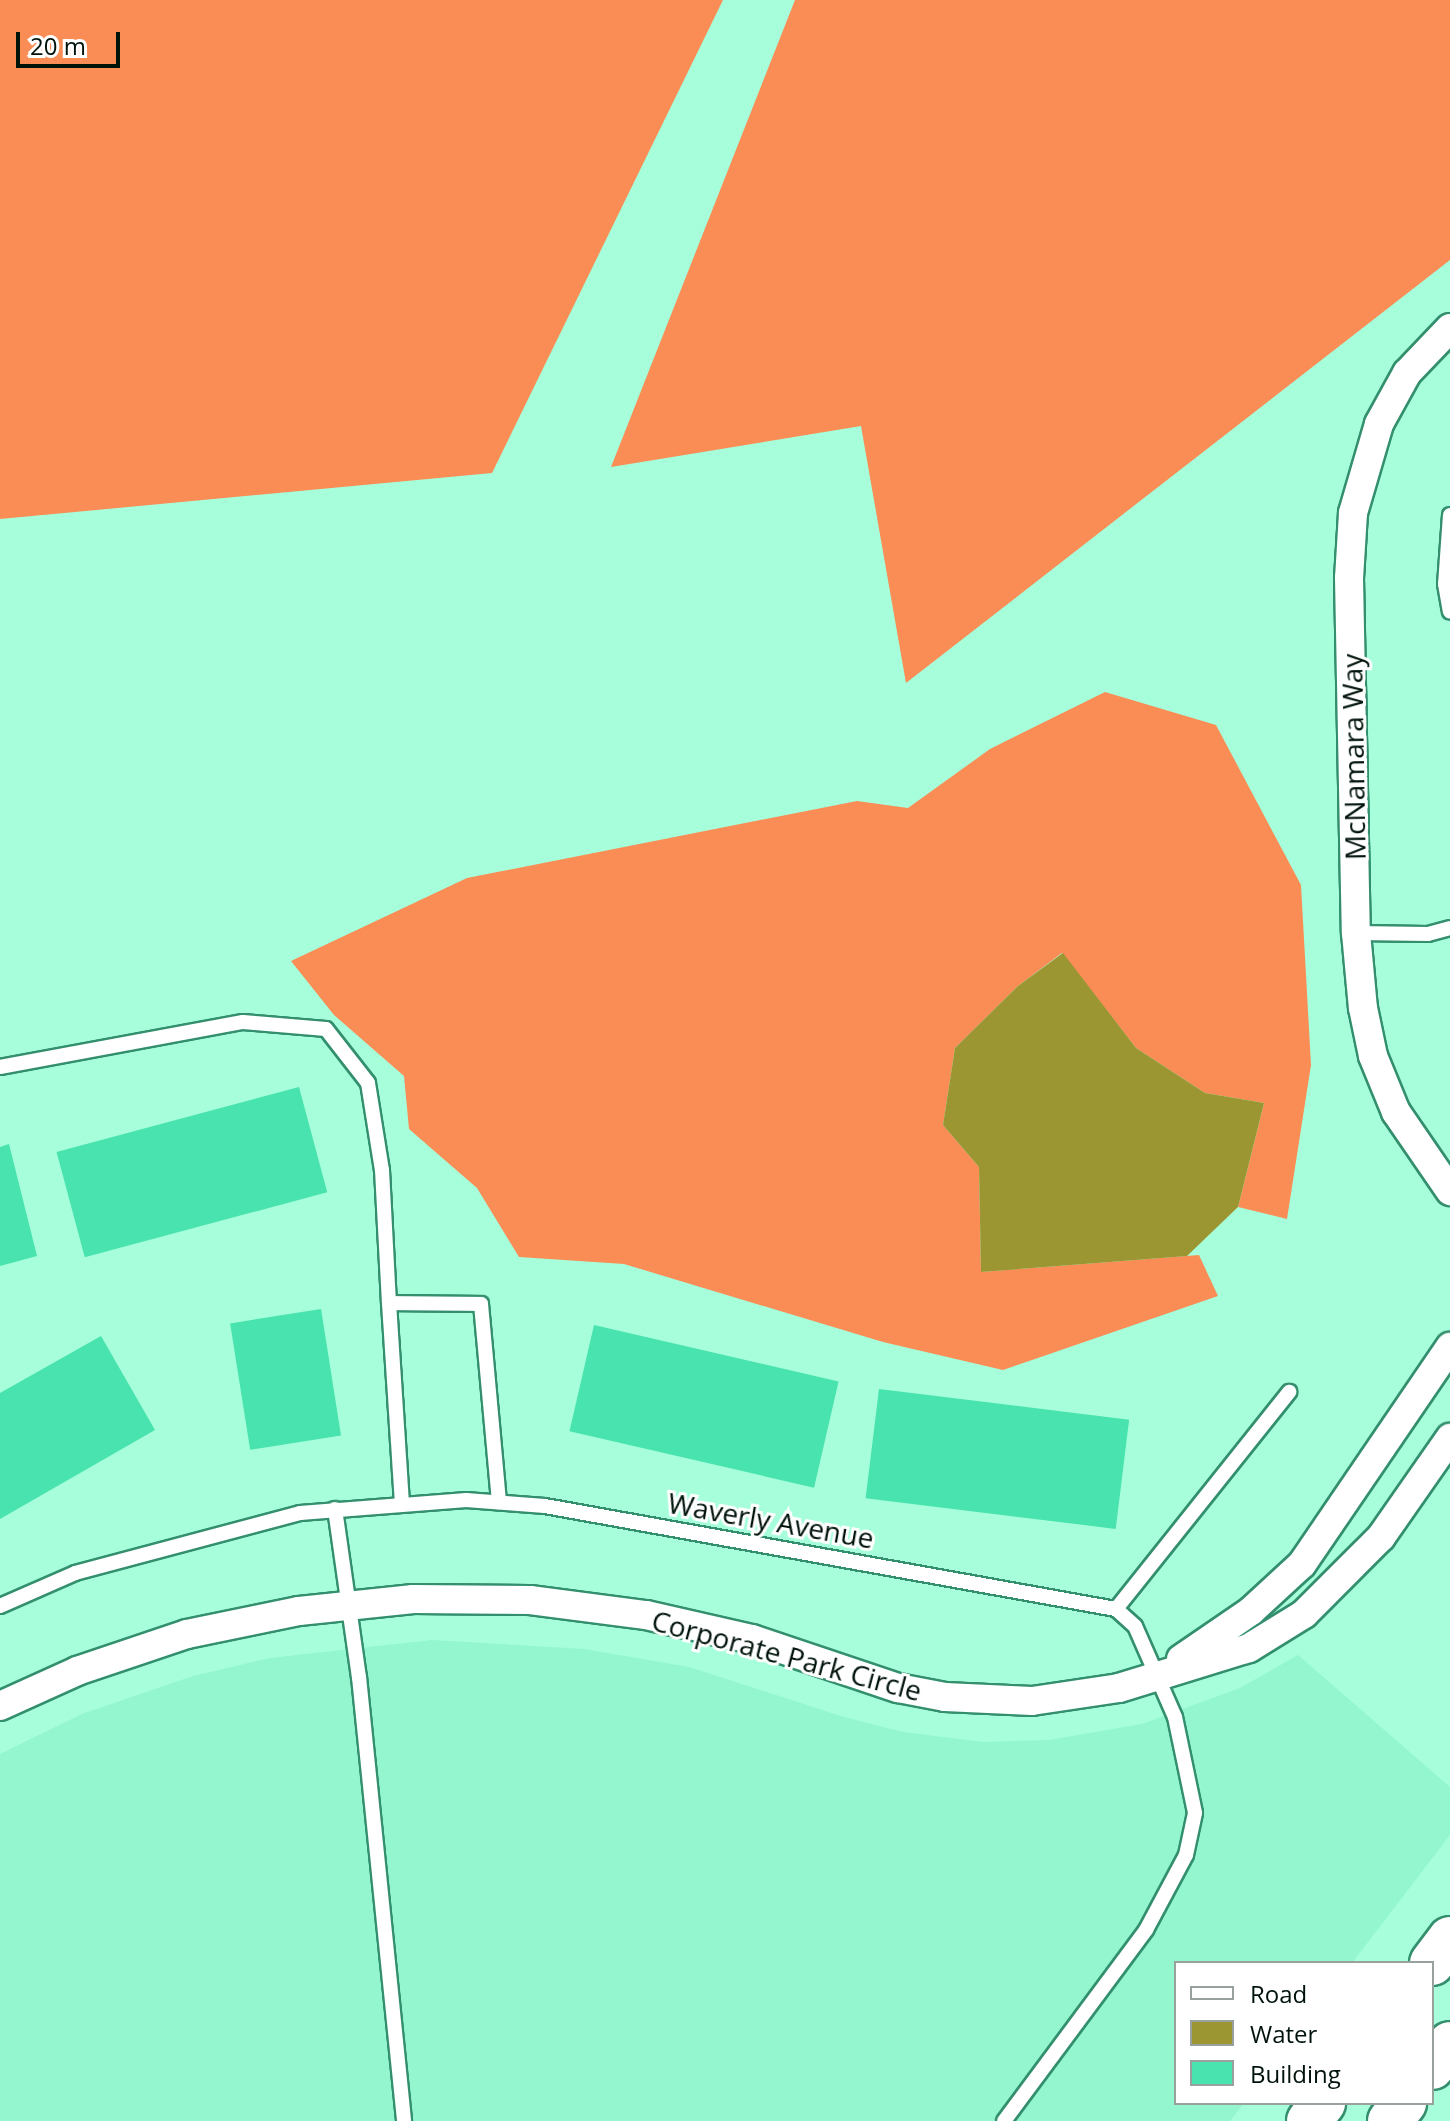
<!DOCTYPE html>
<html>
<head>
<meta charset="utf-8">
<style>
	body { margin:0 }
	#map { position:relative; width:1450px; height:2121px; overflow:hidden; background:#a6ffda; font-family:"Open Sans",sans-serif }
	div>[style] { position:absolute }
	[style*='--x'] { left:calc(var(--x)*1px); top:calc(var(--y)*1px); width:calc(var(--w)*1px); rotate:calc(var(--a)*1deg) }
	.built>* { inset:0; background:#93f6ce }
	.forest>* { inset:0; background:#fa8d56 }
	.water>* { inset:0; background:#9c9632 }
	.building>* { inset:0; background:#48e3ae; transform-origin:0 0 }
	.roads { filter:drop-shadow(2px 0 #338f6e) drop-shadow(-2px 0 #338f6e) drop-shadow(0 2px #338f6e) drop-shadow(0 -2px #338f6e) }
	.service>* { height:14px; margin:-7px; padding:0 7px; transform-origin:7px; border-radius:7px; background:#fff }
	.minor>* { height:28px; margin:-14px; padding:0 14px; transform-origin:14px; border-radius:14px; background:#fff }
	.trunk>* { height:44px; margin:-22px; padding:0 22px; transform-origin:22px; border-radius:22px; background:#fff }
	span { translate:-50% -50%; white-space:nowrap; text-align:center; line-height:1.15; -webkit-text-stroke:6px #fff; paint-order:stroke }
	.street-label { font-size:28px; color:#00130a }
	.legend { position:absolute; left:1174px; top:1961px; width:260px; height:144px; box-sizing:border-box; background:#fff; border:2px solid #99a19d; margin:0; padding:10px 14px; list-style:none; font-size:24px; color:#00130a }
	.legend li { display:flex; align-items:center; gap:16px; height:40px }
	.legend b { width:40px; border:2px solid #99a19d }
	.scale { position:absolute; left:16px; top:32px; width:104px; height:36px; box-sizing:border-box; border:4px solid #00130a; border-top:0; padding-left:10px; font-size:24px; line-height:28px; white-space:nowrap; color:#00130a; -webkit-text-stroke:6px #fff; paint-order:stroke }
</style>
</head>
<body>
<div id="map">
	<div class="built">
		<div style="clip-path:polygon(432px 1640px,584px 1649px,689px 1667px,844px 1717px,903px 1732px,983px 1742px,1049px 1740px,1142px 1724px,1240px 1688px,1298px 1655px,1450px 1787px,1450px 1835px,1352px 1963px,1176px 1963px,1176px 2103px,1244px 2103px,1230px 2121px,0 2121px,0 1754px,82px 1714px,193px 1676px,270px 1658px)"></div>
	</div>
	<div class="forest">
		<div style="clip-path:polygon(0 0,723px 0,492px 473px,0 519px)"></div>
		<div style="clip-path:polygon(795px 0,1450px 0,1450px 260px,906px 683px,861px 426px,611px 467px)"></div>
		<div style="clip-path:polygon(1105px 692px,1216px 725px,1301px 885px,1311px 1065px,1287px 1219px,1238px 1207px,1264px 1103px,1205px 1093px,1136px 1048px,1062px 953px,1018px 986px,955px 1048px,943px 1125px,979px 1167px,981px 1272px,1199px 1255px,1218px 1296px,1003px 1370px,883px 1342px,624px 1264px,519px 1257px,477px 1188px,409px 1129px,404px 1076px,334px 1015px,291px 961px,467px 878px,857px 801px,908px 808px,990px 749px)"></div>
	</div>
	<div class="water">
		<div style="clip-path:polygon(1063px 953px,1136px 1048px,1205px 1093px,1264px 1103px,1238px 1207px,1187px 1256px,981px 1272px,979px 1167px,943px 1125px,955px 1048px,1018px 986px)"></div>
	</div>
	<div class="building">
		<div style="left:299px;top:1087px;width:109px;height:251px;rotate:75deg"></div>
		<div style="clip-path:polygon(9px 1144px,37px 1256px,0 1266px,0 1147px)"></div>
		<div style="left:321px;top:1309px;width:128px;height:92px;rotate:81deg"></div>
		<div style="left:594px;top:1325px;width:251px;height:109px;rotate:13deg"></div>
		<div style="clip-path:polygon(101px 1336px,155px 1430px,0 1519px,0 1393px)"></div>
		<div style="left:879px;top:1389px;width:252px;height:110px;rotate:7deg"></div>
	</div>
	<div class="roads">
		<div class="service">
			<div style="--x:1450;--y:515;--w:69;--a:94.1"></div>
			<div style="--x:1445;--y:584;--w:28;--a:80"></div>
			<div style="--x:1356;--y:933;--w:72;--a:0.8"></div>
			<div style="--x:1428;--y:934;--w:23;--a:-15"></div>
			<div style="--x:0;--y:1067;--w:247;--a:-10.5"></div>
			<div style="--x:243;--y:1022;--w:83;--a:4.8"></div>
			<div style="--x:326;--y:1029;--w:68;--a:52.1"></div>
			<div style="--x:368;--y:1083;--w:88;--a:80.9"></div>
			<div style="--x:382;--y:1170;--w:133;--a:87"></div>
			<div style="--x:389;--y:1303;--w:92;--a:0.6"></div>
			<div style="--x:481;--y:1304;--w:199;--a:84.8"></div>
			<div style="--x:389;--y:1303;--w:200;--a:86.3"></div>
			<div style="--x:335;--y:1509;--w:170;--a:81.9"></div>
			<div style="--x:359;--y:1677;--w:446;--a:84.2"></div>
			<div style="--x:0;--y:1606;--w:82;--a:-23.7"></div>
			<div style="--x:75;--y:1573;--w:233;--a:-14.9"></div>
			<div style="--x:300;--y:1513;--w:167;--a:-4.5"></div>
			<div style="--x:466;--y:1500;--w:79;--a:4.3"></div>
			<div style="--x:545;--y:1506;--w:580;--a:10.23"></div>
			<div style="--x:1116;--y:1609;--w:25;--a:42"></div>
			<div style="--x:1135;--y:1626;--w:99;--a:66.3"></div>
			<div style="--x:1175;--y:1717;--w:98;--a:78.2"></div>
			<div style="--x:1195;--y:1813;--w:43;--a:102.1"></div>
			<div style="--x:1186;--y:1855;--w:85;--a:118.1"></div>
			<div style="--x:1146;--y:1930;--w:238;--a:126.6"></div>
			<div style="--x:1116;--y:1609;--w:278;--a:-51.4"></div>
		</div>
		<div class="minor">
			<div style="--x:1450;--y:328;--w:62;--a:133.7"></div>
			<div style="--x:1407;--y:373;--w:58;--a:118.8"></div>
			<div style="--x:1379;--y:424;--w:93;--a:106.3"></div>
			<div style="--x:1353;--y:513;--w:65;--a:93.5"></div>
			<div style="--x:1349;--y:578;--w:355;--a:88.9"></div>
			<div style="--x:1356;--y:933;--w:75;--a:84.7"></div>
			<div style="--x:1363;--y:1008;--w:49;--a:78.2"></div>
			<div style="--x:1373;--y:1056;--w:61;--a:67.7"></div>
			<div style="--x:1396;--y:1112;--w:96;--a:55.6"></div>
			<div style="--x:1181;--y:1659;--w:85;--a:-34.4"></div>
			<div style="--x:1251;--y:1611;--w:69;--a:-42.7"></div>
			<div style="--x:1302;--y:1564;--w:263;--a:-55.7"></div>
			<div style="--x:0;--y:1706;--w:85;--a:-24.4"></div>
			<div style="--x:77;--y:1671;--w:116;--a:-18.6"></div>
			<div style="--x:187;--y:1634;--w:114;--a:-11.6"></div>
			<div style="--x:299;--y:1611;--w:115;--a:-6"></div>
			<div style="--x:413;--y:1599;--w:117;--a:0.5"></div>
			<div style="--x:530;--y:1600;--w:117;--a:7.4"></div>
			<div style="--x:646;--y:1615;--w:109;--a:12.8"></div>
			<div style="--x:752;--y:1639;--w:154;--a:18.6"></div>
			<div style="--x:898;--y:1688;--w:48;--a:10.8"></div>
			<div style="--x:945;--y:1697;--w:87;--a:2.6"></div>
			<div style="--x:1032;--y:1701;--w:88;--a:-8.5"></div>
			<div style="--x:1119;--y:1688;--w:136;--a:-17.1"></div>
			<div style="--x:1249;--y:1648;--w:65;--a:-31.7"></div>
			<div style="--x:1304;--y:1614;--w:109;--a:-45"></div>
			<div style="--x:1381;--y:1537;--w:121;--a:-55.1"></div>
		</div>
		<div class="trunk">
			<div style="--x:1432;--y:1963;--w:30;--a:-53"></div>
			<div style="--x:1432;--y:2067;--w:29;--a:-52"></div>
			<div style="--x:1309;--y:2121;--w:23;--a:-52"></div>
			<div style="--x:1390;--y:2121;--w:23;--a:-52"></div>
		</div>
	</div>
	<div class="street-label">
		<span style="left:1353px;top:757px;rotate:-91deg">McNamara Way</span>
		<span style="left:771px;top:1520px;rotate:10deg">Waverly Avenue</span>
		<span style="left:787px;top:1655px;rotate:15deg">Corporate Park Circle</span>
	</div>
	<ul class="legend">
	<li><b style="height:10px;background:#fff"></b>Road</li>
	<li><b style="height:22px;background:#9c9632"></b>Water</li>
	<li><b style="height:22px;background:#48e3ae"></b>Building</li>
	</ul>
	<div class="scale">20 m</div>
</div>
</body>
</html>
